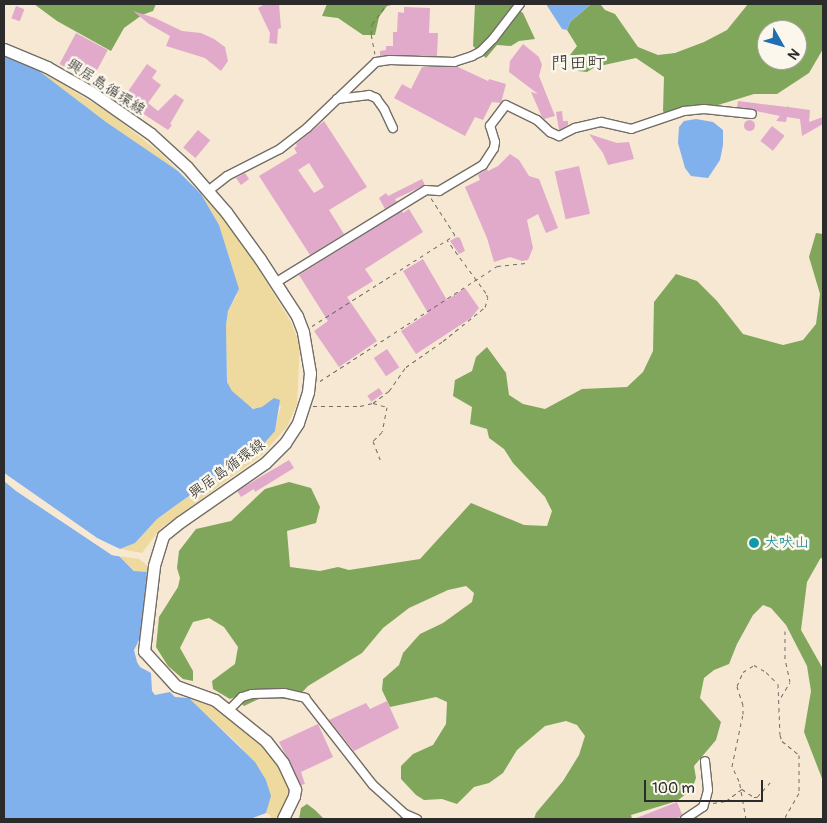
<!DOCTYPE html>
<html>
<head>
<meta charset="utf-8">
<style>
	body { margin:0 }
	#map { position:relative; width:827px; height:823px; overflow:hidden; background:#f6e8d2; font-family:Pangolin,"Klee One",sans-serif }
	div>[style] { position:absolute }
	[style*='--x'] { left:calc(var(--x)*1px); top:calc(var(--y)*1px); width:calc(var(--w)*1px); rotate:calc(var(--a)*1deg) }
	.forest>* { inset:0; background:#80a65c }
	.sand>* { inset:0; background:#eeda9e }
	.water>* { inset:0; background:#81b1ec }
	.pier>* { inset:0; background:#f6e8d2 }
	.building>* { inset:0; background:#e1aacb; transform-origin:0 0 }
	.round { border-radius:50% }
	.path>* { height:1px; margin-top:-0.5px; transform-origin:0; background:repeating-linear-gradient(90deg,#726d65 0 4px,transparent 0 8px) }
	.roads { filter:drop-shadow(1px 0 #726d65) drop-shadow(-1px 0 #726d65) drop-shadow(0 1px #726d65) drop-shadow(0 -1px #726d65) }
	.street>* { height:8px; margin:-4px; padding:0 4px; transform-origin:4px; border-radius:4px; background:#fff }
	.secondary>* { height:11px; margin:-5.5px; padding:0 5.5px; transform-origin:5.5px; border-radius:5.5px; background:#fff }
	.dots>* { width:14px; height:14px; translate:-50% -50%; box-sizing:border-box; border:2px solid #fbf7ec; border-radius:50% }
	span { translate:-50% -50%; white-space:nowrap; text-align:center; line-height:1.15; -webkit-text-stroke:5px #fbf7ec; paint-order:stroke }
	.street-label { font-size:15px; color:#2b2b2b }
	.culture-label { font-size:15px; color:#0d838f }
	.left { translate:0 -50%; text-align:left }
	.quarter-label { font-size:18px; color:#2b2b2b }
	.frame { position:absolute; inset:0; border:5px solid #2b2b2b; pointer-events:none }
	.north { position:absolute; left:757px; top:20px; width:50px; height:50px; box-sizing:border-box; background:#fbf7ec; border:1px solid #a8a59f; border-radius:50%; rotate:128deg; font-size:14px; font-weight:700; line-height:20px; text-align:center; color:#2b2b2b }
	.north::after { content:''; display:block; margin:auto; width:18px; height:22px; background:#1f6fb2; clip-path:polygon(50% 0,100% 100%,50% 72%,0 100%) }
	.scale { position:absolute; left:644px; top:780px; width:119px; height:22px; box-sizing:border-box; border:2px solid #2b2b2b; border-top:0; padding-left:6px; font-size:15px; line-height:18px; white-space:nowrap; color:#2b2b2b; -webkit-text-stroke:4px #fbf7ec; paint-order:stroke }
</style>
</head>
<body>
<div id="map">
	<div class="forest">
		<div style="clip-path:polygon(34px 4px,156px 4px,153px 11px,142px 15px,124px 28px,111px 51px,57px 21px)"></div>
		<div style="clip-path:polygon(327px 4px,396px 4px,387px 6px,379px 17px,375px 35px,363px 35px,338px 18px,322px 16px)"></div>
		<div style="clip-path:polygon(475px 4px,510px 4px,523px 13px,535px 39px,519px 41px,511px 46px,497px 45px,486px 58px,473px 46px)"></div>
		<div style="clip-path:polygon(evenodd,591px 4px,600px 4px,605px 10px,615px 14px,638px 47px,658px 55px,675px 53px,704px 42px,727px 30px,748px 4px,823px 4px,823px 49px,809px 73px,777px 94px,754px 94px,718px 105px,684px 107px,666px 115px,663px 111px,664px 77px,636px 58px,595px 67px,587px 72px,578px 71px,570px 55px,577px 46px,567px 30px,570px 22px,591px 4px,767px 30px,797px 30px,797px 60px,767px 60px,767px 30px)"></div>
		<div style="clip-path:polygon(816px 233px,823px 234px,823px 557px,820px 559px,807px 582px,801px 630px,823px 669px,823px 781px,804px 732px,811px 691px,807px 666px,786px 625px,771px 608px,763px 605px,753px 615px,737px 644px,729px 664px,714px 670px,704px 678px,700px 698px,721px 722px,716px 740px,694px 766px,696px 778px,692px 789px,677px 801px,631px 815px,632px 819px,534px 819px,536px 813px,563px 781px,579px 755px,585px 736px,577px 725px,566px 721px,545px 726px,517px 750px,503px 773px,489px 783px,474px 787px,457px 804px,442px 799px,424px 800px,416px 795px,401px 779px,401px 766px,413px 754px,433px 745px,446px 724px,447px 702px,436px 697px,390px 707px,382px 690px,383px 679px,399px 665px,403px 653px,420px 634px,443px 623px,472px 602px,474px 593px,466px 586px,448px 590px,409px 608px,383px 628px,362px 653px,308px 686px,295px 700px,263px 697px,244px 706px,235px 697px,230px 699px,213px 689px,212px 681px,235px 664px,238px 647px,224px 627px,209px 618px,193px 622px,180px 648px,193px 671px,193px 681px,183px 679px,168px 666px,156px 647px,159px 617px,178px 587px,180px 578px,177px 568px,179px 551px,196px 529px,231px 521px,265px 489px,289px 482px,311px 488px,320px 507px,316px 523px,287px 531px,290px 567px,320px 571px,338px 567px,349px 570px,420px 559px,471px 503px,524px 525px,547px 526px,552px 511px,545px 497px,513px 463px,504px 449px,489px 438px,487px 429px,470px 424px,472px 407px,453px 396px,455px 380px,472px 371px,476px 357px,487px 347px,506px 373px,509px 395px,523px 404px,545px 409px,582px 389px,627px 387px,643px 372px,653px 351px,654px 302px,676px 274px,697px 281px,717px 301px,743px 334px,783px 345px,803px 340px,816px 324px,820px 294px,809px 257px)"></div>
		<div style="clip-path:polygon(307px 804px,315px 810px,324px 819px,299px 819px,301px 808px)"></div>
	</div>
	<div class="sand">
		<div style="clip-path:polygon(30px 64px,111px 114px,159px 152px,178px 171px,106px 122px)"></div>
		<div style="clip-path:polygon(201px 194px,224px 220px,253px 260px,291px 322px,300px 345px,297px 404px,287px 427px,262px 455px,160px 529px,142px 553px,120px 549px,135px 543px,157px 519px,186px 498px,239px 467px,275px 431px,278px 416px,281px 406px,258px 409px,250px 407px,231px 391px,227px 382px,226px 325px,228px 311px,237px 295px,219px 225px)"></div>
		<div style="clip-path:polygon(119px 556px,139px 559px,148px 566px,147px 572px,135px 571px)"></div>
		<div style="clip-path:polygon(191px 695px,206px 700px,257px 738px,280px 766px,289px 784px,290px 795px,276px 819px,271px 819px,270px 815px,266px 813px,270px 796px,266px 780px,240px 746px,189px 698px)"></div>
	</div>
	<div class="water">
		<div style="clip-path:polygon(546px 4px,591px 4px,570px 22px,567px 30px,562px 29px)"></div>
		<div style="clip-path:polygon(4px 53px,30px 64px,106px 122px,178px 171px,201px 194px,219px 225px,239px 289px,228px 311px,226px 325px,227px 382px,232px 391px,253px 409px,262px 407px,274px 398px,280px 400px,275px 431px,259px 449px,239px 467px,186px 498px,157px 519px,135px 543px,120px 549px,97px 538px,4px 473px)"></div>
		<div style="clip-path:polygon(696px 119px,713px 122px,723px 130px,723px 145px,720px 160px,708px 178px,691px 176px,685px 168px,678px 143px,679px 127px,684px 121px)"></div>
		<div style="clip-path:polygon(4px 479px,30px 500px,112px 555px,119px 556px,134px 571px,147px 572px,140px 638px,134px 650px,137px 662px,140px 667px,151px 673px,152px 691px,155px 695px,170px 692px,175px 697px,189px 698px,255px 762px,266px 780px,271px 796px,266px 813px,250px 819px,4px 819px)"></div>
	</div>
	<div class="pier">
		<div style="clip-path:polygon(4px 473px,97px 538px,115px 548px,126px 550px,114px 550px,96px 540px,7px 480px,31px 498px,113px 552px,123px 557px,112px 555px,16px 491px,4px 481px)"></div>
	</div>
	<div class="building">
		<div style="clip-path:polygon(265px 4px,279px 4px,281px 28px,278px 29px,277px 44px,269px 43px,270px 33px,258px 8px)"></div>
		<div style="left:16px;top:6px;width:9px;height:13px;rotate:21deg"></div>
		<div style="clip-path:polygon(404px 7px,430px 8px,429px 33px,438px 33px,437px 56px,380px 56px,380px 51px,386px 50px,386px 46px,393px 46px,393px 32px,397px 32px,398px 12px,404px 13px)"></div>
		<div style="clip-path:polygon(133px 11px,155px 18px,182px 31px,201px 33px,214px 39px,225px 47px,228px 61px,221px 71px,205px 58px,166px 46px,170px 36px,149px 24px)"></div>
		<div style="left:76px;top:33px;width:36px;height:35px;rotate:28deg"></div>
		<div style="clip-path:polygon(523px 44px,539px 57px,542px 65px,539px 76px,555px 116px,544px 119px,542px 117px,531px 92px,538px 94px,509px 72px,510px 61px)"></div>
		<div style="clip-path:polygon(147px 64px,157px 71px,152px 78px,161px 85px,148px 103px,158px 111px,175px 94px,184px 100px,170px 124px,172px 125px,168px 130px,122px 100px)"></div>
		<div style="clip-path:polygon(422px 67px,458px 67px,488px 81px,489px 79px,506px 84px,501px 103px,492px 102px,483px 120px,475px 117px,465px 136px,394px 98px,402px 84px,411px 89px)"></div>
		<div style="clip-path:polygon(738px 101px,787px 107px,789px 105px,788px 107px,810px 110px,809px 122px,823px 117px,823px 124px,802px 136px,800px 119px,787px 117px,786px 122px,776px 121px,780px 116px,737px 107px)"></div>
		<div style="clip-path:polygon(562px 111px,563px 121px,568px 121px,568px 125px,559px 130px,556px 112px)"></div>
		<div class="round" style="left:743.5px;top:119.5px;width:11px;height:11px"></div>
		<div style="clip-path:polygon(evenodd,324px 121px,367px 187px,329px 210px,344px 234px,310px 255px,259px 176px,297px 153px,294px 148px,297px 146px,296px 144px,324px 121px,309px 163px,324px 187px,314px 193px,298px 170px,309px 163px)"></div>
		<div style="left:772px;top:126px;width:16px;height:19px;rotate:38deg"></div>
		<div style="left:198px;top:130px;width:16px;height:23px;rotate:40deg"></div>
		<div style="clip-path:polygon(589px 134px,617px 143px,629px 142px,634px 159px,608px 165px,603px 153px)"></div>
		<div style="clip-path:polygon(510px 154px,519px 160px,529px 176px,539px 179px,558px 228px,546px 233px,538px 214px,527px 220px,533px 248px,528px 260px,522px 261px,510px 257px,494px 262px,487px 238px,465px 187px,480px 180px,478px 175px,487px 169px,488px 171px,498px 166px)"></div>
		<div style="left:579px;top:166px;width:49px;height:25px;rotate:77deg"></div>
		<div style="clip-path:polygon(245px 173px,249px 179px,241px 185px,236px 178px)"></div>
		<div style="clip-path:polygon(422px 179px,425px 185px,395px 199px,397px 202px,385px 209px,379px 198px,386px 193px,388px 196px)"></div>
		<div style="clip-path:polygon(409px 209px,423px 232px,365px 269px,373px 281px,347px 297px,377px 341px,339px 367px,314px 331px,328px 321px,299px 275px,402px 211px,403px 213px)"></div>
		<div style="clip-path:polygon(457px 237px,460px 238px,465px 251px,459px 254px,450px 241px)"></div>
		<div style="clip-path:polygon(423px 259px,447px 300px,465px 288px,479px 308px,471px 318px,416px 354px,401px 331px,428px 313px,403px 271px)"></div>
		<div style="left:387px;top:349px;width:22px;height:16px;rotate:56deg"></div>
		<div style="left:379px;top:388px;width:7px;height:14px;rotate:56deg"></div>
		<div style="clip-path:polygon(289px 460px,294px 468px,255px 492px,254px 489px,241px 497px,237px 491px)"></div>
		<div style="clip-path:polygon(387px 701px,399px 728px,354px 751px,329px 720px,366px 703px,370px 709px)"></div>
		<div style="clip-path:polygon(318px 724px,333px 757px,301px 772px,305px 784px,301px 785px,279px 742px)"></div>
		<div style="clip-path:polygon(677px 802px,682px 814px,680px 817px,674px 819px,634px 819px)"></div>
	</div>
	<div class="path">
		<div style="--x:375;--y:54;--w:20;--a:-101"></div>
		<div style="--x:371;--y:34;--w:10;--a:-84"></div>
		<div style="--x:372;--y:24;--w:25;--a:-53"></div>
		<div style="--x:312;--y:326;--w:169;--a:-32.5"></div>
		<div style="--x:455;--y:235;--w:44;--a:-123"></div>
		<div style="--x:320;--y:381;--w:211;--a:-33"></div>
		<div style="--x:497;--y:266;--w:29;--a:-6"></div>
		<div style="--x:373;--y:403;--w:15;--a:16"></div>
		<div style="--x:387;--y:407;--w:25;--a:101"></div>
		<div style="--x:382;--y:432;--w:13;--a:135"></div>
		<div style="--x:373;--y:441;--w:22;--a:69"></div>
		<div style="--x:313;--y:406;--w:47;--a:0"></div>
		<div style="--x:360;--y:406;--w:13;--a:-13"></div>
		<div style="--x:373;--y:403;--w:20;--a:-37"></div>
		<div style="--x:389;--y:391;--w:29;--a:-55"></div>
		<div style="--x:406;--y:367;--w:45;--a:-35.1"></div>
		<div style="--x:443;--y:341;--w:54;--a:-39"></div>
		<div style="--x:485;--y:307;--w:9;--a:-72"></div>
		<div style="--x:488;--y:298;--w:5;--a:-112"></div>
		<div style="--x:486;--y:293;--w:66;--a:-126.3"></div>
		<div style="--x:781;--y:697;--w:17;--a:-59"></div>
		<div style="--x:790;--y:682;--w:25;--a:-102"></div>
		<div style="--x:785;--y:658;--w:27;--a:-90"></div>
		<div style="--x:713;--y:803;--w:13;--a:-9"></div>
		<div style="--x:726;--y:801;--w:20;--a:-37"></div>
		<div style="--x:742;--y:789;--w:14;--a:34"></div>
		<div style="--x:754;--y:797;--w:3;--a:0"></div>
		<div style="--x:757;--y:797;--w:24;--a:-48"></div>
		<div style="--x:746;--y:819;--w:39;--a:-100"></div>
		<div style="--x:739;--y:781;--w:17;--a:-115"></div>
		<div style="--x:732;--y:766;--w:53;--a:-78.1"></div>
		<div style="--x:743;--y:714;--w:9;--a:-90"></div>
		<div style="--x:743;--y:705;--w:20;--a:-108"></div>
		<div style="--x:737;--y:686;--w:15;--a:-67"></div>
		<div style="--x:743;--y:672;--w:13;--a:-32"></div>
		<div style="--x:754;--y:665;--w:14;--a:30"></div>
		<div style="--x:766;--y:672;--w:17;--a:45"></div>
		<div style="--x:778;--y:684;--w:51;--a:87.8"></div>
		<div style="--x:780;--y:735;--w:6;--a:72"></div>
		<div style="--x:782;--y:741;--w:22;--a:39"></div>
		<div style="--x:799;--y:755;--w:38;--a:90"></div>
		<div style="--x:799;--y:793;--w:30;--a:120"></div>
	</div>
	<div class="roads">
		<div class="street">
			<div style="--x:337;--y:99;--w:32;--a:-7"></div>
			<div style="--x:369;--y:95;--w:8;--a:23"></div>
			<div style="--x:376;--y:98;--w:14;--a:54"></div>
			<div style="--x:384;--y:109;--w:21;--a:65"></div>
			<div style="--x:208;--y:191;--w:24;--a:-38"></div>
			<div style="--x:227;--y:176;--w:59;--a:-27"></div>
			<div style="--x:280;--y:149;--w:34;--a:-38"></div>
			<div style="--x:307;--y:128;--w:95;--a:-43.7"></div>
			<div style="--x:376;--y:62;--w:14;--a:-8"></div>
			<div style="--x:390;--y:60;--w:64;--a:1.8"></div>
			<div style="--x:454;--y:62;--w:19;--a:-18"></div>
			<div style="--x:472;--y:56;--w:9;--a:-27"></div>
			<div style="--x:480;--y:52;--w:18;--a:-45"></div>
			<div style="--x:493;--y:39;--w:44;--a:-52.4"></div>
			<div style="--x:275;--y:283;--w:177;--a:-31.6"></div>
			<div style="--x:426;--y:190;--w:13;--a:4"></div>
			<div style="--x:439;--y:191;--w:51;--a:-30.6"></div>
			<div style="--x:483;--y:165;--w:20;--a:-57"></div>
			<div style="--x:494;--y:148;--w:6;--a:-81"></div>
			<div style="--x:495;--y:142;--w:17;--a:-107"></div>
			<div style="--x:490;--y:126;--w:26;--a:-53"></div>
			<div style="--x:506;--y:105;--w:34;--a:26"></div>
			<div style="--x:537;--y:120;--w:18;--a:43"></div>
			<div style="--x:550;--y:132;--w:10;--a:24"></div>
			<div style="--x:559;--y:136;--w:18;--a:-27"></div>
			<div style="--x:575;--y:128;--w:27;--a:-13"></div>
			<div style="--x:601;--y:122;--w:31;--a:13"></div>
			<div style="--x:631;--y:129;--w:56;--a:-18.8"></div>
			<div style="--x:684;--y:111;--w:20;--a:-6"></div>
			<div style="--x:704;--y:109;--w:48;--a:5.9"></div>
			<div style="--x:229;--y:710;--w:18;--a:-45"></div>
			<div style="--x:242;--y:697;--w:10;--a:-17"></div>
			<div style="--x:252;--y:694;--w:32;--a:-2"></div>
			<div style="--x:284;--y:693;--w:22;--a:13"></div>
			<div style="--x:305;--y:698;--w:110;--a:52"></div>
			<div style="--x:373;--y:785;--w:43;--a:42.2"></div>
			<div style="--x:405;--y:814;--w:13;--a:23"></div>
			<div style="--x:685;--y:819;--w:22;--a:-34"></div>
			<div style="--x:703;--y:807;--w:9;--a:-72"></div>
			<div style="--x:706;--y:798;--w:8;--a:-76"></div>
			<div style="--x:708;--y:790;--w:29;--a:-96"></div>
		</div>
		<div class="secondary">
			<div style="--x:4;--y:49;--w:47;--a:22.7"></div>
			<div style="--x:47;--y:67;--w:51;--a:29.6"></div>
			<div style="--x:91;--y:92;--w:73;--a:35"></div>
			<div style="--x:151;--y:134;--w:49;--a:42.5"></div>
			<div style="--x:187;--y:167;--w:60;--a:49.1"></div>
			<div style="--x:226;--y:212;--w:58;--a:54.1"></div>
			<div style="--x:260;--y:259;--w:68;--a:57"></div>
			<div style="--x:297;--y:316;--w:17;--a:69"></div>
			<div style="--x:303;--y:332;--w:42;--a:80.3"></div>
			<div style="--x:310;--y:373;--w:19;--a:96"></div>
			<div style="--x:308;--y:392;--w:33;--a:108"></div>
			<div style="--x:298;--y:423;--w:24;--a:123"></div>
			<div style="--x:285;--y:443;--w:28;--a:135"></div>
			<div style="--x:265;--y:463;--w:103;--a:145.2"></div>
			<div style="--x:180;--y:522;--w:22;--a:141"></div>
			<div style="--x:163;--y:536;--w:31;--a:107"></div>
			<div style="--x:154;--y:566;--w:86;--a:96.7"></div>
			<div style="--x:144;--y:651;--w:47;--a:47.6"></div>
			<div style="--x:176;--y:686;--w:41;--a:19.7"></div>
			<div style="--x:215;--y:700;--w:65;--a:38.8"></div>
			<div style="--x:266;--y:741;--w:28;--a:52"></div>
			<div style="--x:283;--y:763;--w:29;--a:65"></div>
			<div style="--x:295;--y:789;--w:7;--a:98"></div>
			<div style="--x:294;--y:796;--w:25;--a:116"></div>
		</div>
	</div>
	<div class="dots">
		<div style="left:754px;top:543px;background:#0f9aa8"></div>
	</div>
	<div class="street-label">
		<span style="left:106px;top:87px;rotate:33deg">興居島循環線</span>
		<span style="left:227px;top:469px;rotate:-36deg">興居島循環線</span>
	</div>
	<div class="culture-label">
		<span class="left" style="left:764px;top:543px">犬吠山</span>
	</div>
	<div class="quarter-label">
		<span style="left:578px;top:64px">門田町</span>
	</div>
	<div class="frame"></div>
	<div class="north">N</div>
	<div class="scale">100 m</div>
</div>
</body>
</html>
